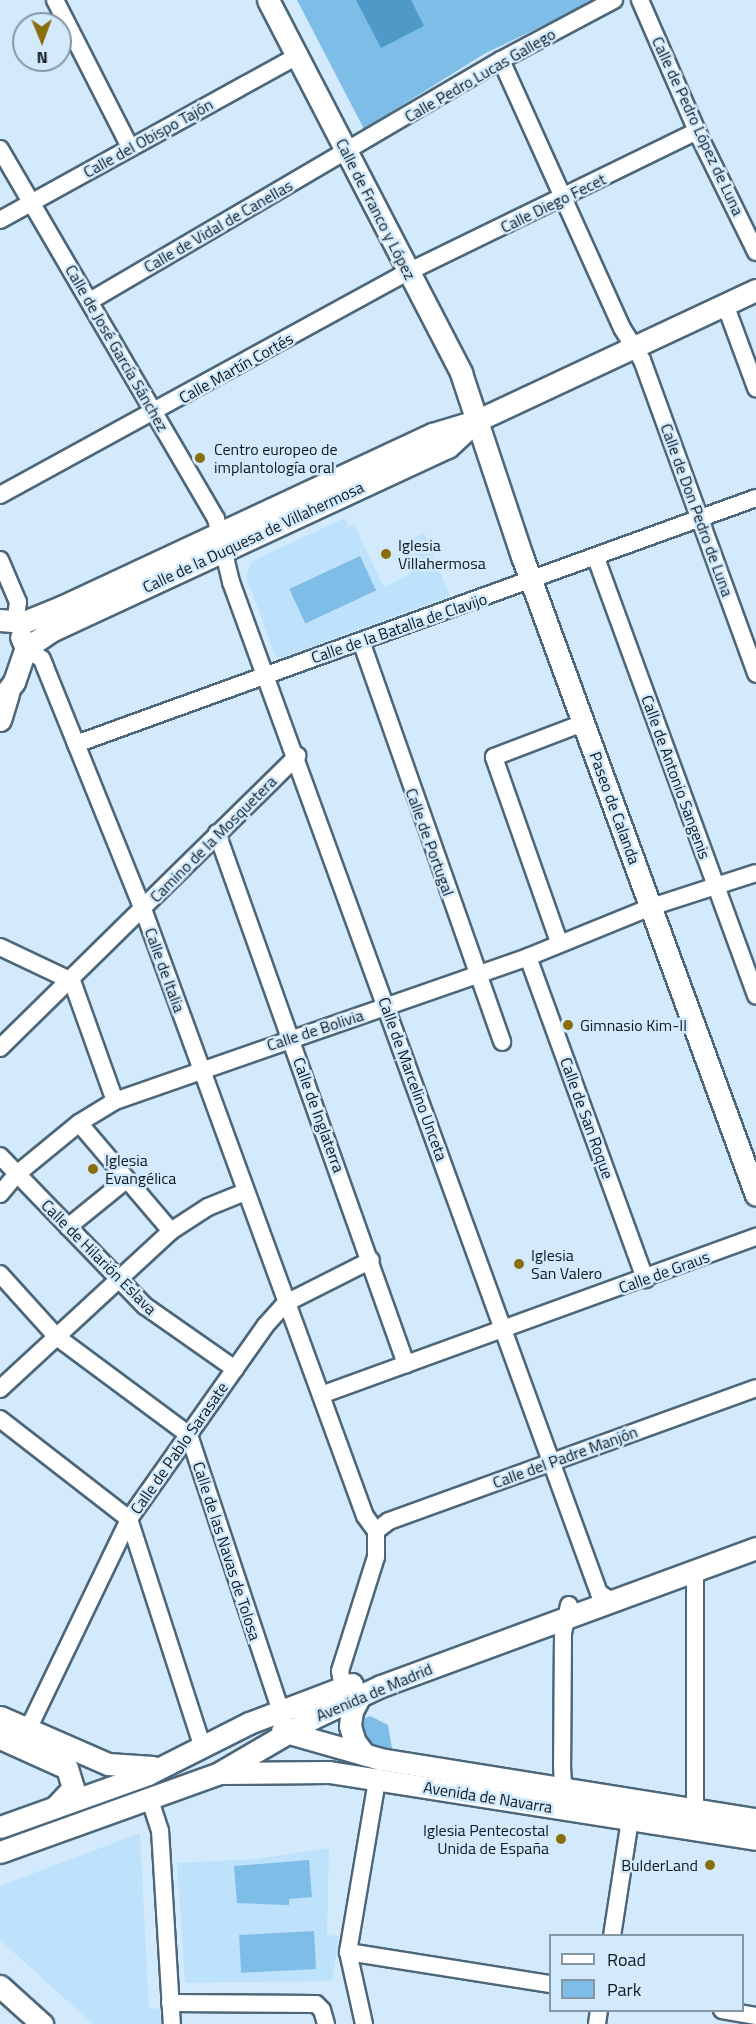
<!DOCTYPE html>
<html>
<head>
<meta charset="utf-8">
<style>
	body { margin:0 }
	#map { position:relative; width:756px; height:2024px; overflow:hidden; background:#d2eafb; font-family:"Titillium Web",sans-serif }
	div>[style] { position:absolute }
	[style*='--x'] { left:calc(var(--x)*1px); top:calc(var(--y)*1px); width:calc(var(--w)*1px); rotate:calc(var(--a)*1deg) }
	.built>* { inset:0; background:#bee2fc }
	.green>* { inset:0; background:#7dbde8; transform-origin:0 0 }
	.water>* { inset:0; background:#4f99c9 }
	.roads { filter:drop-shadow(2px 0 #4d677a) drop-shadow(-2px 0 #4d677a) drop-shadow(0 2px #4d677a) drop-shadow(0 -2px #4d677a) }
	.minor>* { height:16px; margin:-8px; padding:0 8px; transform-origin:8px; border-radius:8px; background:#fff }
	.major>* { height:21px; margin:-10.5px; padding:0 10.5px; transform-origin:10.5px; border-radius:10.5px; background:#fff }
	.dots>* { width:16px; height:16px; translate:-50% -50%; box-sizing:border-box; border:3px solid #d2eafb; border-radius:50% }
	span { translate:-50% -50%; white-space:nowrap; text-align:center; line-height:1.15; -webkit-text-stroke:5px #d2eafb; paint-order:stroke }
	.street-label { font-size:16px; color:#101a22 }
	.poi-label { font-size:16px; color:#101a22 }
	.left { translate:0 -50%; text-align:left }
	.right { translate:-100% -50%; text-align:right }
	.legend { position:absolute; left:549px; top:1934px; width:195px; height:78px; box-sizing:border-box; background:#d2eafb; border:2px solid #8497a4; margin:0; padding:8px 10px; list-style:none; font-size:18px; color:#101a22 }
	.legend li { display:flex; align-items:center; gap:12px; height:30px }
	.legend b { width:30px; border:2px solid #8497a4 }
	.north { position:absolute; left:12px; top:12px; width:60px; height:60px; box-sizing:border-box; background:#d2eafb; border:2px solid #8497a4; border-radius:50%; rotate:179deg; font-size:16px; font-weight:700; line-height:24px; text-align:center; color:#101a22 }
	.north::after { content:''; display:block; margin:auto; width:21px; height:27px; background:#8a6d0d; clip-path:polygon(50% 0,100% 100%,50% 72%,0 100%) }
</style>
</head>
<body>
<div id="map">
	<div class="built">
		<div style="clip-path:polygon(345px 518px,349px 527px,358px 523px,355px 527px,384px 587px,411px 574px,398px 545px,424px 533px,450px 596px,280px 658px,275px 656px,246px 576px,252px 561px)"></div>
		<div style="clip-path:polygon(140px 1833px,149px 2008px,160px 2009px,161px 2024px,93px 2024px,0 1940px,0 1886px)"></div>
		<div style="clip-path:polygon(329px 1848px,327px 1935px,339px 1936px,332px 1981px,185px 1983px,177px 1863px,257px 1859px)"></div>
	</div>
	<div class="green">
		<div style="clip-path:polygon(297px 0,596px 0,484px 54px,364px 129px)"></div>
		<div style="left:360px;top:556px;width:38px;height:78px;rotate:65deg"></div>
		<div style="clip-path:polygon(370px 1716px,388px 1725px,393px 1755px,366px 1745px,356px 1722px)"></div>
		<div style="clip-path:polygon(309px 1860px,312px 1897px,289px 1899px,289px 1905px,237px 1903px,234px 1866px)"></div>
		<div style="left:314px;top:1931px;width:38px;height:75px;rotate:87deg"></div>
	</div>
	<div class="water">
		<div style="clip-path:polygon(356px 0,411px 0,424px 26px,381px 48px)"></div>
	</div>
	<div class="roads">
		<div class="minor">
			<div style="--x:55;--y:0;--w:165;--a:63"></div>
			<div style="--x:640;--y:0;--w:150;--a:66.5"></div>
			<div style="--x:700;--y:138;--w:127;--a:63.8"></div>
			<div style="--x:501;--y:60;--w:294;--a:65.7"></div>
			<div style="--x:622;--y:328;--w:38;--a:58"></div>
			<div style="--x:642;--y:360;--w:334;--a:70"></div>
			<div style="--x:0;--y:149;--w:428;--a:59.7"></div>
			<div style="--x:216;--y:519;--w:65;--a:76.6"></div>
			<div style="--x:231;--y:582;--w:1076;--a:70"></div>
			<div style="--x:599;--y:1593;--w:15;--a:32"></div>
			<div style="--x:0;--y:220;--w:339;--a:-28.9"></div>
			<div style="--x:90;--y:301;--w:476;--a:-30.4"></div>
			<div style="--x:501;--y:60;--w:128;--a:-28"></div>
			<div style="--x:725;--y:304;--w:90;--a:69.7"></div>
			<div style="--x:0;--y:495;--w:465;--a:-28.7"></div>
			<div style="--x:408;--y:272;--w:322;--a:-26"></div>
			<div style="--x:596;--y:558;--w:466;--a:69.9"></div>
			<div style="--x:0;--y:560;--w:46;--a:66.8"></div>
			<div style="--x:18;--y:602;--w:21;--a:98"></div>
			<div style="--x:361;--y:641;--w:425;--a:70.6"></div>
			<div style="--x:26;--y:648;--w:19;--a:35"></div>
			<div style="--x:42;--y:659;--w:9;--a:69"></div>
			<div style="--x:45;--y:667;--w:261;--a:68"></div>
			<div style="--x:143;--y:909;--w:646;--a:69.91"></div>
			<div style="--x:365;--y:1516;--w:19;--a:54"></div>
			<div style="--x:76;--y:744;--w:723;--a:-19.89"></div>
			<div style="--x:217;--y:833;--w:564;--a:70.41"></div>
			<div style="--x:559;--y:942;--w:196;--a:-109.4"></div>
			<div style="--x:494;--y:757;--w:95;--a:-20.9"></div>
			<div style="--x:0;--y:947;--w:80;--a:25.3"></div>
			<div style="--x:72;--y:981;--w:127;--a:70.3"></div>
			<div style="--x:528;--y:957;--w:343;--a:70"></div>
			<div style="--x:0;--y:1048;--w:417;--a:-44.5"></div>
			<div style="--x:79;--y:1123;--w:142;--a:49.6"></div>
			<div style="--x:0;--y:1156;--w:209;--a:46"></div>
			<div style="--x:145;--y:1306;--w:110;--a:35"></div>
			<div style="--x:0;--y:1194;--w:26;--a:-50"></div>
			<div style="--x:17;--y:1174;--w:80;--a:-39.4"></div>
			<div style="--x:79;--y:1123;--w:42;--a:-31.4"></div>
			<div style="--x:115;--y:1101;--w:437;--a:-19.2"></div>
			<div style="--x:528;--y:957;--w:133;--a:-22.1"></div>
			<div style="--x:651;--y:907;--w:110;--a:-17.9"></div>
			<div style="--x:68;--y:1227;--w:75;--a:-39"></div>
			<div style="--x:0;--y:1274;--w:85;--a:47.9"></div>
			<div style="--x:57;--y:1337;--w:164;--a:36.6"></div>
			<div style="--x:189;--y:1435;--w:300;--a:71.6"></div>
			<div style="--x:0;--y:1389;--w:233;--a:-42.7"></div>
			<div style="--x:171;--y:1231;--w:44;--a:-33"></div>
			<div style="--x:208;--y:1207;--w:40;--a:-22"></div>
			<div style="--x:321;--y:1395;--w:463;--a:-20"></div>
			<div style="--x:0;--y:1419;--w:163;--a:37.8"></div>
			<div style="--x:129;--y:1519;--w:241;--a:72.1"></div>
			<div style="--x:376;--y:1531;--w:16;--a:-38"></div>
			<div style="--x:389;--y:1521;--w:390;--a:-19.9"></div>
			<div style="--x:569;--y:1605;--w:30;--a:102"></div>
			<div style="--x:563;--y:1634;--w:132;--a:90.4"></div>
			<div style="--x:562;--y:1766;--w:17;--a:87"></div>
			<div style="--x:563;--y:1783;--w:17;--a:65"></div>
			<div style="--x:343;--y:1688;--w:17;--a:-100"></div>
			<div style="--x:340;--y:1671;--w:120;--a:-72.5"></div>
			<div style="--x:376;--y:1557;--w:26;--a:-90"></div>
			<div style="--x:17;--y:1732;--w:19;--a:-36"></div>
			<div style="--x:32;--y:1721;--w:224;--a:-64.3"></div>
			<div style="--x:129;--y:1519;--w:236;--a:-54.8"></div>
			<div style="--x:265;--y:1326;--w:31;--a:-48"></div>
			<div style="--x:286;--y:1303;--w:95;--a:-26.8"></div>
			<div style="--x:149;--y:1797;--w:35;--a:72"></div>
			<div style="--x:160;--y:1830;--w:194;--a:86.5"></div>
			<div style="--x:695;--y:1809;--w:239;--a:-90"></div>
			<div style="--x:612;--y:1936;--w:117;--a:-81.2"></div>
			<div style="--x:348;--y:1952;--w:205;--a:9"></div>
			<div style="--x:170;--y:2003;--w:146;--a:0.4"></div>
			<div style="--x:316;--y:2004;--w:8;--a:45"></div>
			<div style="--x:322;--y:2010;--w:15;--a:74"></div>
			<div style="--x:722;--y:2010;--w:35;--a:10"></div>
			<div style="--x:364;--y:2024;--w:74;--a:-102.5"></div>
			<div style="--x:348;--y:1952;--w:174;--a:-80.4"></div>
			<div style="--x:597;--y:2024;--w:14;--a:-82"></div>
		</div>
		<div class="major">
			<div style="--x:268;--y:0;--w:420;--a:62.6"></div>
			<div style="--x:461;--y:373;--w:193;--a:71.6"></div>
			<div style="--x:522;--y:556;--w:680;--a:69.89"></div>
			<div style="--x:0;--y:620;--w:24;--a:5"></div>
			<div style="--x:24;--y:622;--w:40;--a:-22"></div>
			<div style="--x:61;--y:607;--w:409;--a:-25"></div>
			<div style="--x:432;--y:434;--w:46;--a:-16.5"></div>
			<div style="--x:476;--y:421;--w:309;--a:-25.1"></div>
			<div style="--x:26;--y:648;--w:32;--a:-34"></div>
			<div style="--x:53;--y:630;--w:435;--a:-24.9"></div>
			<div style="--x:448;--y:447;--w:35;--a:-43"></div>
			<div style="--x:0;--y:701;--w:24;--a:-54"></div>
			<div style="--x:14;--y:682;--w:36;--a:-71"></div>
			<div style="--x:26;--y:648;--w:12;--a:-114"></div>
			<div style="--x:0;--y:720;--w:28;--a:-73"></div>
			<div style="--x:356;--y:1692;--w:5;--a:22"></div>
			<div style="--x:361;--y:1694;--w:19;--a:118"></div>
			<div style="--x:352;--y:1711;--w:15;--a:98"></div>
			<div style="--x:350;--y:1726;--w:17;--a:73"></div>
			<div style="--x:355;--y:1742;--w:16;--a:52"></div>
			<div style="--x:0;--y:1717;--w:118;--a:23.5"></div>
			<div style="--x:108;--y:1764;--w:45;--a:3.8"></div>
			<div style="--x:282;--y:1731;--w:102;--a:15.9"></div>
			<div style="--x:380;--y:1759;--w:381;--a:9.1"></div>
			<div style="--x:0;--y:1738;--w:73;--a:24.1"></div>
			<div style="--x:67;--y:1768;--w:21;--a:73"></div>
			<div style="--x:73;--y:1788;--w:26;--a:133"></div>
			<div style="--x:223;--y:1773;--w:106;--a:-0.5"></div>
			<div style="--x:329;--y:1772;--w:432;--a:8.9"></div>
			<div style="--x:0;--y:1827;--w:157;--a:-19.7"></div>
			<div style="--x:148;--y:1774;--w:113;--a:-26.8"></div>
			<div style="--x:249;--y:1723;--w:110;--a:-20.7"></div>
			<div style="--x:0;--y:1852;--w:233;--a:-19.8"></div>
			<div style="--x:219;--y:1773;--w:109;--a:-30.3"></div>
			<div style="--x:313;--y:1718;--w:75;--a:-25.2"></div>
			<div style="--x:381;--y:1686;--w:400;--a:-20.2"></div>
			<div style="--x:0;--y:1986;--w:57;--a:42.1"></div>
		</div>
	</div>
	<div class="dots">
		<div style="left:200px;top:458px;background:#8a6d0d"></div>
		<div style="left:386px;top:554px;background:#8a6d0d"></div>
		<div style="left:568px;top:1025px;background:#8a6d0d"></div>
		<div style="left:93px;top:1169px;background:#8a6d0d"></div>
		<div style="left:519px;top:1264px;background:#8a6d0d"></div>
		<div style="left:561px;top:1839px;background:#8a6d0d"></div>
		<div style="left:710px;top:1865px;background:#8a6d0d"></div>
	</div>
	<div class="street-label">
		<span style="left:480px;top:75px;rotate:-30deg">Calle Pedro Lucas Gallego</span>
		<span style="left:698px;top:126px;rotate:65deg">Calle de Pedro López de Luna</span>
		<span style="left:148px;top:138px;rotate:-29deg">Calle del Obispo Tajón</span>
		<span style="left:553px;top:203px;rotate:-26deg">Calle Diego Fecet</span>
		<span style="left:376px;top:209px;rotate:63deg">Calle de Franco y López</span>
		<span style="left:218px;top:226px;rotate:-30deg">Calle de Vidal de Canellas</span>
		<span style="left:117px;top:348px;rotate:60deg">Calle de José García Sánchez</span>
		<span style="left:236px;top:368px;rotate:-29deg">Calle Martín Cortés</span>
		<span style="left:697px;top:510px;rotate:70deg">Calle de Don Pedro de Luna</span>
		<span style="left:253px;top:537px;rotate:-25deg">Calle de la Duquesa de Villahermosa</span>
		<span style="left:399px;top:628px;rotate:-19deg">Calle de la Batalla de Clavijo</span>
		<span style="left:676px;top:777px;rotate:70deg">Calle de Antonio Sangenis</span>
		<span style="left:615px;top:808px;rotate:70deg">Paseo de Calanda</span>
		<span style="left:213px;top:839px;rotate:-45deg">Camino de la Mosquetera</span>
		<span style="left:430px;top:842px;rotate:70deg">Calle de Portugal</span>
		<span style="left:165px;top:970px;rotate:70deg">Calle de Italia</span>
		<span style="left:315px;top:1030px;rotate:-18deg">Calle de Bolivia</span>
		<span style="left:413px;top:1079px;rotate:70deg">Calle de Marcelino Unceta</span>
		<span style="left:319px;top:1115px;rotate:70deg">Calle de Inglaterra</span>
		<span style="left:587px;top:1118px;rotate:70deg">Calle de San Roque</span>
		<span style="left:99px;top:1257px;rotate:45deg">Calle de Hilarión Eslava</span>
		<span style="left:664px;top:1272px;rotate:-20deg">Calle de Graus</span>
		<span style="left:179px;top:1448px;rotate:-55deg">Calle de Pablo Sarasate</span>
		<span style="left:565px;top:1457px;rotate:-20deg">Calle del Padre Manjón</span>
		<span style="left:227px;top:1551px;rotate:72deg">Calle de las Navas de Tolosa</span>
		<span style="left:374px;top:1692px;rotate:-23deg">Avenida de Madrid</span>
		<span style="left:488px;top:1797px;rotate:9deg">Avenida de Navarra</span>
	</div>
	<div class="poi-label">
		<span class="left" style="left:214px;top:458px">Centro europeo de<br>implantología oral</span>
		<span class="left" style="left:398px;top:554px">Iglesia<br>Villahermosa</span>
		<span class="left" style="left:580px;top:1025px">Gimnasio Kim-Il</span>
		<span class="left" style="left:105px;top:1169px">Iglesia<br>Evangélica</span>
		<span class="left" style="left:531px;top:1264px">Iglesia<br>San Valero</span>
		<span class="right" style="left:549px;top:1839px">Iglesia Pentecostal<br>Unida de España</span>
		<span class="right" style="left:698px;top:1865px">BulderLand</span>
	</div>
	<ul class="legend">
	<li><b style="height:8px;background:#fff"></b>Road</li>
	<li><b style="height:16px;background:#7dbde8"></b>Park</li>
	</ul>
	<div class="north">N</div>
</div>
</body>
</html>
